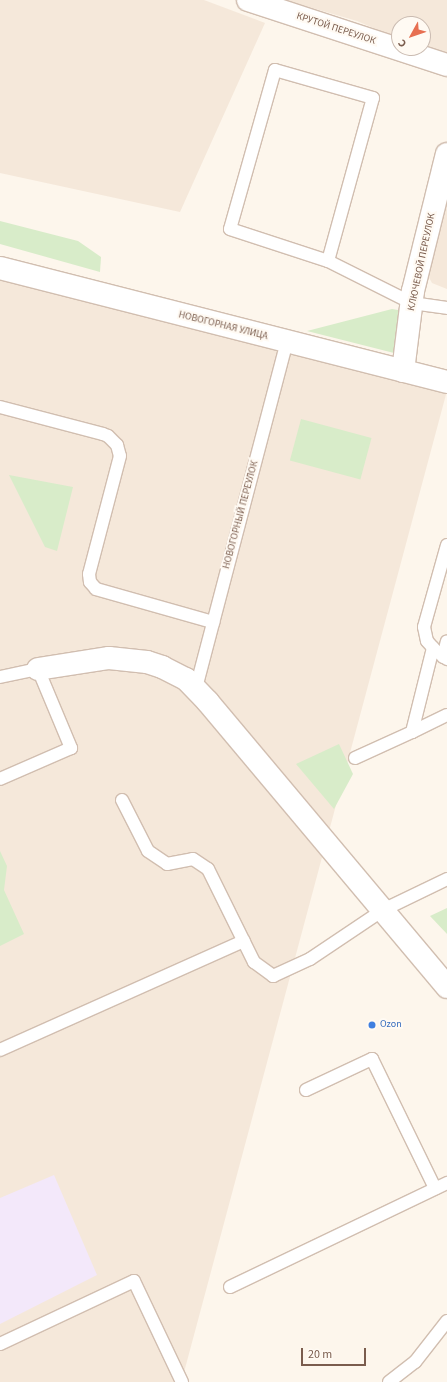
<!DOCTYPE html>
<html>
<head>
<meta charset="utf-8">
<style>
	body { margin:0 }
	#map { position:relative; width:447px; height:1382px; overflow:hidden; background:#fdf6ec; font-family:"Source Sans 3",sans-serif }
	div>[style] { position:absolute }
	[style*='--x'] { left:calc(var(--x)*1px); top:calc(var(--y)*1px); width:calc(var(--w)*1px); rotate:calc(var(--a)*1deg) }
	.residential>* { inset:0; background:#f5e8da; transform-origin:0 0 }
	.education>* { inset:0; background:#f3e8fa }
	.green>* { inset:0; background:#d8ecc9; transform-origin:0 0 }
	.roads { filter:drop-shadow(1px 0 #d1beb0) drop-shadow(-1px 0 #d1beb0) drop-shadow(0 1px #d1beb0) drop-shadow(0 -1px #d1beb0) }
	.lane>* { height:12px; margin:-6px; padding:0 6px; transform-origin:6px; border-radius:6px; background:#fff }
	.street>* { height:22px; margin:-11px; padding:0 11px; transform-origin:11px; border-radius:11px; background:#fff }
	.dots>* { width:11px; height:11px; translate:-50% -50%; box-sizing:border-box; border:2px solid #fffaf3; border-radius:50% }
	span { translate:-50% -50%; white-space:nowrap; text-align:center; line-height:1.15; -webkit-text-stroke:4px #fffaf3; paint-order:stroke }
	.street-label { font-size:10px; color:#7a5c4d }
	.shop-label { font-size:10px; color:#366cbe }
	.left { translate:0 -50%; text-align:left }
	.north { position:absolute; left:391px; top:16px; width:40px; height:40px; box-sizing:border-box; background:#fffaf3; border:1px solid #cabbb1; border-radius:50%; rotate:230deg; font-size:11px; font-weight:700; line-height:16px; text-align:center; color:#7a5c4d }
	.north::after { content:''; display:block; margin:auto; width:14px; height:18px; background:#e76f51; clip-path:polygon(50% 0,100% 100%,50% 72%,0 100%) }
	.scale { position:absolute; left:301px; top:1348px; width:65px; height:18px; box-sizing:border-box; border:2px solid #7a5c4d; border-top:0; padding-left:5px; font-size:12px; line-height:14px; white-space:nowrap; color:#7a5c4d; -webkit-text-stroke:3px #fffaf3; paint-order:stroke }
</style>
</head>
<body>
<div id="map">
	<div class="residential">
		<div style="clip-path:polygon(0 0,204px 0,265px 23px,180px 212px,0 173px)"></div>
		<div style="clip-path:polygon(285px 0,447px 0,447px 56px,423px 48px,423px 24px,399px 24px,399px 39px,357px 21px)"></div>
		<div style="clip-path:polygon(447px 179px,447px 289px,432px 283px,427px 274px)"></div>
		<div style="left:0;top:274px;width:462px;height:1108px;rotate:15deg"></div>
	</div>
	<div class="education">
		<div style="clip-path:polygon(54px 1175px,97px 1275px,0 1324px,0 1198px)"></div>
	</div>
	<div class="green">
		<div style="clip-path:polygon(0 221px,78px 241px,101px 257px,100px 272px,0 244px)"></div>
		<div style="clip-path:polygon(392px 309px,404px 311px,394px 353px,307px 331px)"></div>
		<div style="left:301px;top:419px;width:73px;height:43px;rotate:15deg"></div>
		<div style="clip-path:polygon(9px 475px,73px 487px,57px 551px,45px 547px)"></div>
		<div style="clip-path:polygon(339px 744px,353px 774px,334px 809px,296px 764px)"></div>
		<div style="clip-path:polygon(0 851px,7px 866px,4px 890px,24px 934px,0 946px)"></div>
		<div style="clip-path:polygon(447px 908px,447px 934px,430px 916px)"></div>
	</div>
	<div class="roads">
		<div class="lane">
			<div style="--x:328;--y:261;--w:169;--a:-74.6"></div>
			<div style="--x:373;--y:98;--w:102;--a:-164.1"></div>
			<div style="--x:275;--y:70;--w:165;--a:105.8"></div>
			<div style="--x:230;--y:229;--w:103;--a:18.1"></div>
			<div style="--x:328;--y:261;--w:94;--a:26.6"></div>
			<div style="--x:412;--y:303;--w:35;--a:8"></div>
			<div style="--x:0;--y:407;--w:106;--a:14.7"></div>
			<div style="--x:103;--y:434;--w:5;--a:22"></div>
			<div style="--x:108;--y:436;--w:13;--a:45"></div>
			<div style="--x:117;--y:445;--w:11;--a:75"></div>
			<div style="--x:120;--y:456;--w:122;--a:104.7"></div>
			<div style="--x:89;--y:574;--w:8;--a:83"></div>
			<div style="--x:90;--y:582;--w:9;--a:49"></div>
			<div style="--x:96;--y:589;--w:122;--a:15.8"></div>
			<div style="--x:447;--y:545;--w:85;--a:105.7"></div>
			<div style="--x:424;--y:627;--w:14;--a:78"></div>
			<div style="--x:427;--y:641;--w:13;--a:48"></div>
			<div style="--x:436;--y:651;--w:14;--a:36"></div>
			<div style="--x:443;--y:657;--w:16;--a:-76"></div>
			<div style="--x:0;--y:677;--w:39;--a:-12"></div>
			<div style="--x:38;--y:669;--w:86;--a:67.3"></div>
			<div style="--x:71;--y:748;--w:77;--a:156.4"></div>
			<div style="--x:196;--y:688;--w:359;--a:-75.3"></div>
			<div style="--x:412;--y:732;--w:39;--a:-26"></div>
			<div style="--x:355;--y:758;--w:63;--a:-24.5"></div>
			<div style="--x:412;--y:732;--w:87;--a:-76"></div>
			<div style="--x:122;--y:800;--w:57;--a:63"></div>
			<div style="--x:148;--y:851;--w:23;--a:34"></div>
			<div style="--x:167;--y:864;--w:26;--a:-11"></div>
			<div style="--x:193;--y:859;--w:18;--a:34"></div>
			<div style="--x:208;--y:869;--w:104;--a:63.7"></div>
			<div style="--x:254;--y:962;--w:24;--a:36"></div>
			<div style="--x:273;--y:976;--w:41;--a:-24.7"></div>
			<div style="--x:310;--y:959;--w:88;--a:-33.9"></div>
			<div style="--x:383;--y:910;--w:71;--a:-25.8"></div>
			<div style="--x:0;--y:1050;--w:267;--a:-24.1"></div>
			<div style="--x:306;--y:1090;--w:73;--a:-25.2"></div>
			<div style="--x:372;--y:1059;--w:144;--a:64"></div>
			<div style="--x:230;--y:1287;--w:241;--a:-25.6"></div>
			<div style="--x:0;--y:1344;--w:148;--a:-25.2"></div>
			<div style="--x:134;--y:1281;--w:112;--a:64.6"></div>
			<div style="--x:389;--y:1382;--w:33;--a:-38"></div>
			<div style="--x:415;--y:1362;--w:52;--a:-52"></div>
		</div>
		<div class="street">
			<div style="--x:248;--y:0;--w:209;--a:18.1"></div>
			<div style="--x:0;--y:268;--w:461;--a:14.3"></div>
			<div style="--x:403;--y:371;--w:81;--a:-82.9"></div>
			<div style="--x:413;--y:291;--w:141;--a:-76.1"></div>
			<div style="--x:38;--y:669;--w:72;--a:-8.8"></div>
			<div style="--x:109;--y:658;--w:38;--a:6"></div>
			<div style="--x:147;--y:662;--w:16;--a:18"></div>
			<div style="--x:162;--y:667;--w:27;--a:27"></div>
			<div style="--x:186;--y:679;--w:32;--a:46"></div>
			<div style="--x:208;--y:702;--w:372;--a:50"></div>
		</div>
	</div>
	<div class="dots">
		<div style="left:372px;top:1025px;background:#3f7fe0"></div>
	</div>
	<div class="street-label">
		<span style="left:336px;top:29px;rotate:18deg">КРУТОЙ ПЕРЕУЛОК</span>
		<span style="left:422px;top:262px;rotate:-78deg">КЛЮЧЕВОЙ ПЕРЕУЛОК</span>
		<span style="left:223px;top:326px;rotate:14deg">НОВОГОРНАЯ УЛИЦА</span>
		<span style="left:241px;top:515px;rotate:-75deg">НОВОГОРНЫЙ ПЕРЕУЛОК</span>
	</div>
	<div class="shop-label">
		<span class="left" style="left:380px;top:1025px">Ozon</span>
	</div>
	<div class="north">С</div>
	<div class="scale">20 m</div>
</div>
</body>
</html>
